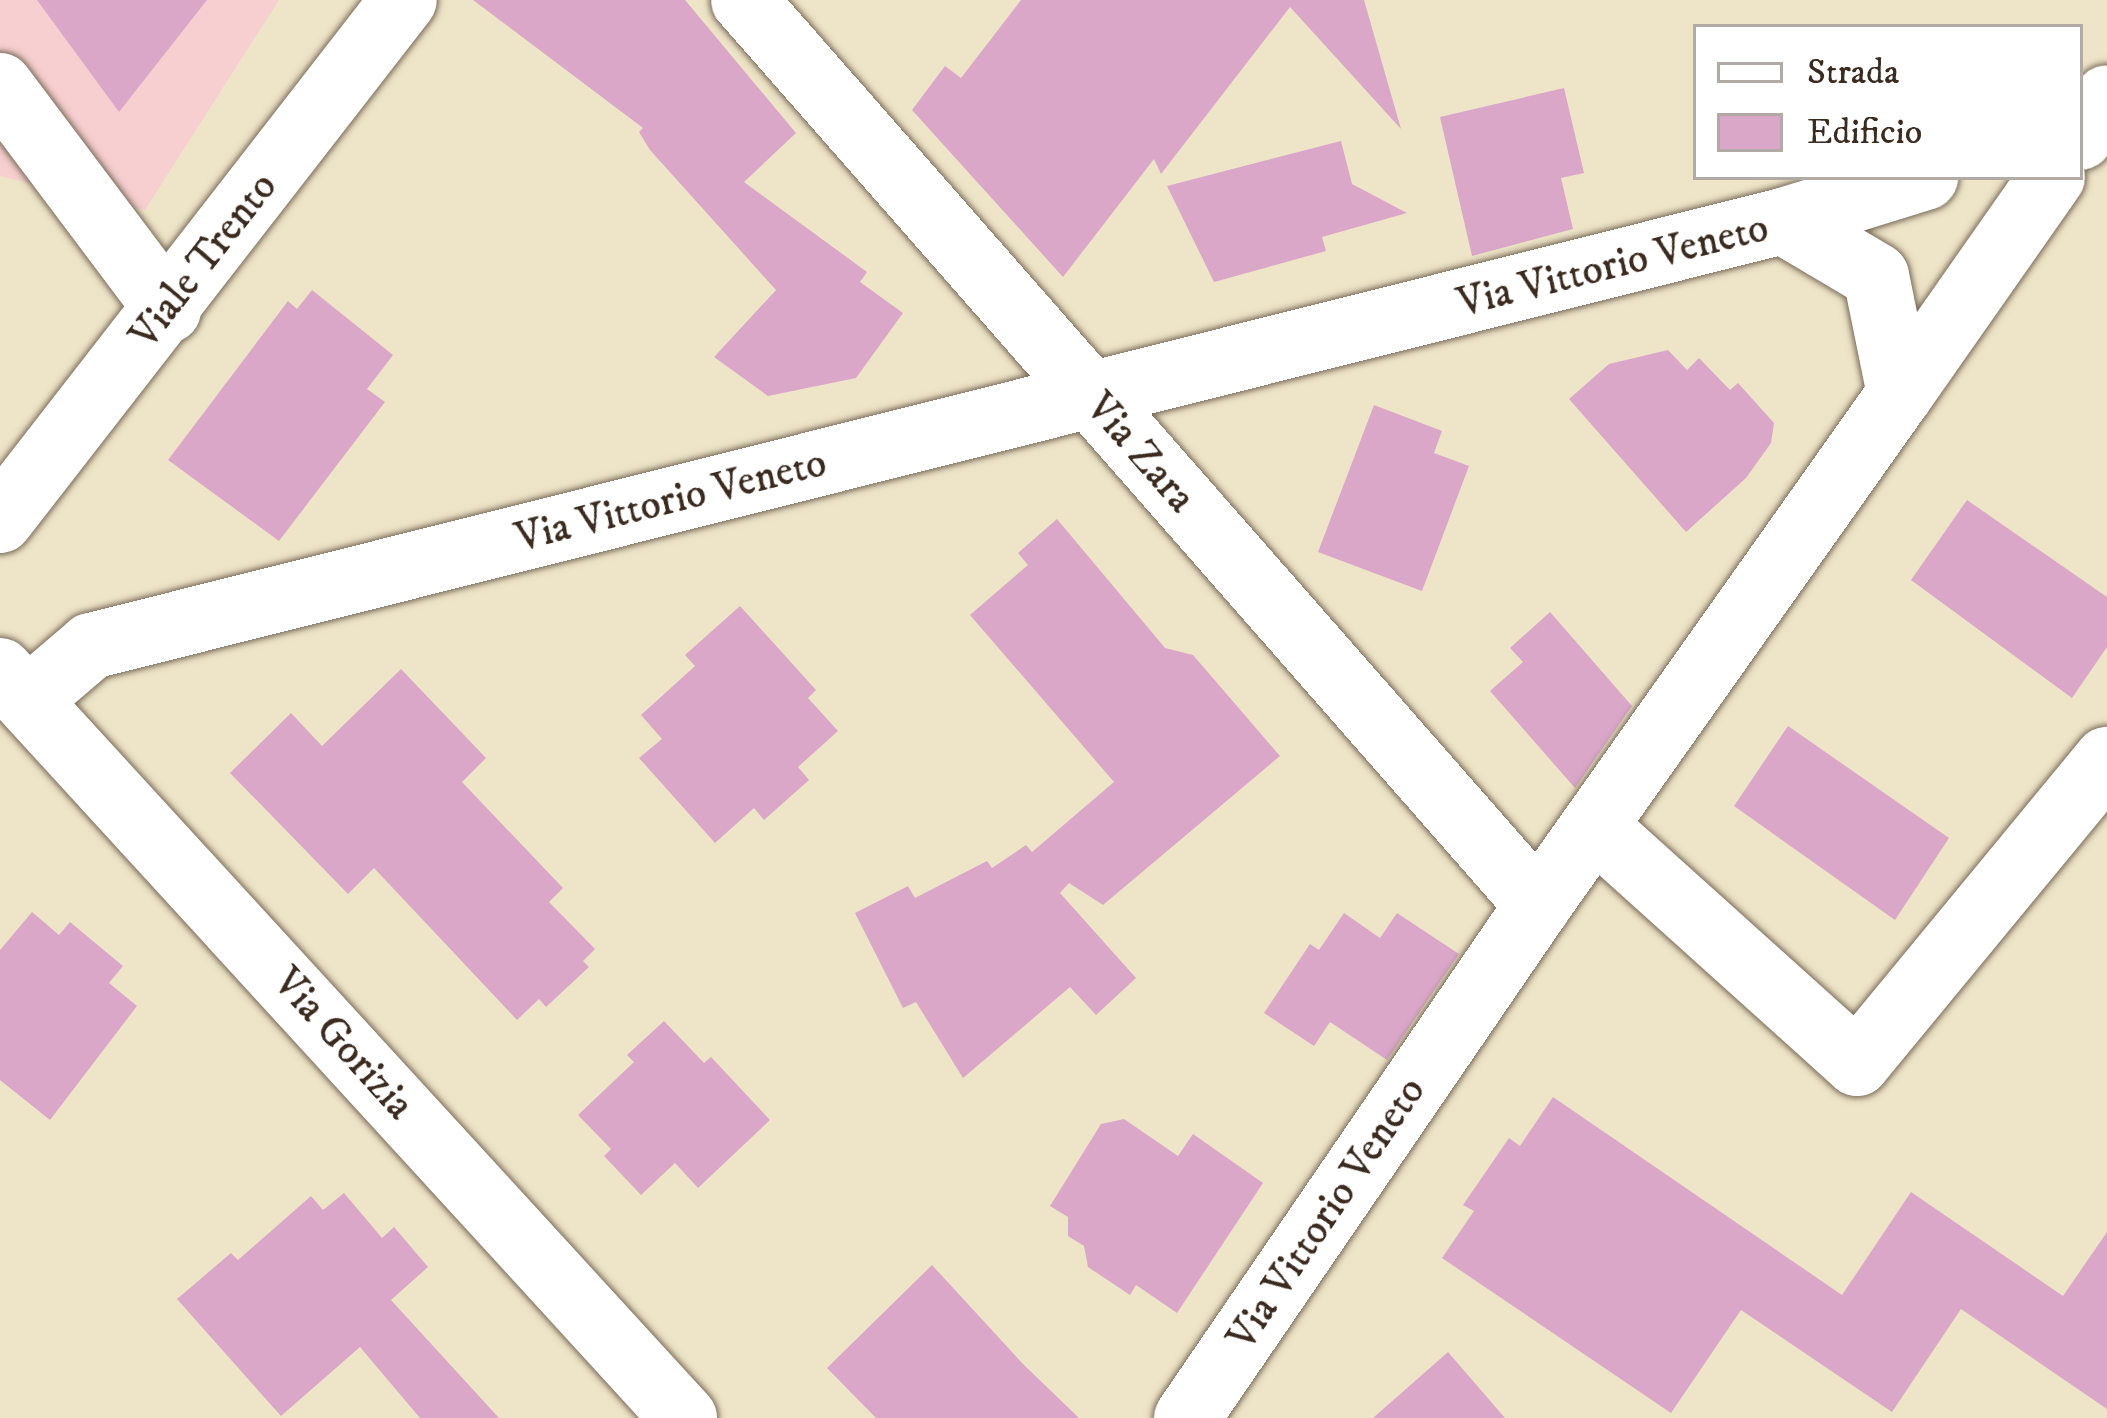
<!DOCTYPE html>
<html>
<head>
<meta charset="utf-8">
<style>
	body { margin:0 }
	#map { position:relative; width:2107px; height:1418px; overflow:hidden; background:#eee5c8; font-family:"IM FELL DW Pica",serif }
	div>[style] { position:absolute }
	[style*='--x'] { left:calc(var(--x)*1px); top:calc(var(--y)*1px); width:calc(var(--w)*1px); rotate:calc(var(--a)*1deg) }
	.built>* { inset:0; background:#f7cfd0 }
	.building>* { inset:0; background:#daa7c9 }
	.roads { filter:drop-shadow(0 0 3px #7a6b5a) drop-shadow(0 0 3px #7a6b5a) }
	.street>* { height:66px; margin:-33px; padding:0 33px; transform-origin:33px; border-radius:33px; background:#fff }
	span { translate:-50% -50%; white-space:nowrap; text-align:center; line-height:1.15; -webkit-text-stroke:10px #fff; paint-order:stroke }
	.street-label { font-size:42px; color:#3b2a1e }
	.legend { position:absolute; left:1693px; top:24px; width:390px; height:156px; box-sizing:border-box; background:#fff; border:3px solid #b1aaa5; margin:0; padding:15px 21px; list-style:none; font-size:36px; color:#3b2a1e }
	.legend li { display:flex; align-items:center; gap:24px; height:60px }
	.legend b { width:60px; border:3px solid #b1aaa5 }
</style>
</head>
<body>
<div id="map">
	<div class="built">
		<i style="clip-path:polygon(0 0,279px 0,145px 210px,0 176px)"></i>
	</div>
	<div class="building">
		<i style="clip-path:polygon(37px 0,207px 0,119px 112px)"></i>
		<i style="clip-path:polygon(473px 0,685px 0,796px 133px,744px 182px,867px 272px,860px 282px,903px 313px,856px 378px,768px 396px,714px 357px,776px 290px,650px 150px,639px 132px,643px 128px)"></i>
		<i style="clip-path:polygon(1021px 0,1364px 0,1401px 129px,1290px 7px,1161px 174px,1154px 159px,1063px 277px,912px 110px,945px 66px,961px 78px)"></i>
		<i style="clip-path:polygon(1564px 88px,1584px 173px,1561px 178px,1573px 229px,1472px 256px,1440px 117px)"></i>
		<i style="clip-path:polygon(1341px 141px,1352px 184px,1407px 213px,1322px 237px,1326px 251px,1214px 282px,1167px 186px)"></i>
		<i style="clip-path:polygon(312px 290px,393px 355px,367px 389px,385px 402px,279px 541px,168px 460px,288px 301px,297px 309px)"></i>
		<i style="clip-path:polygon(1668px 350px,1687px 370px,1699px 358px,1730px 390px,1738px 383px,1774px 423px,1771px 443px,1746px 478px,1686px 532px,1569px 399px,1609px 364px)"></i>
		<i style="clip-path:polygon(1374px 405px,1442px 431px,1434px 453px,1469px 466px,1422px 591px,1318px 552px)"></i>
		<i style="clip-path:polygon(1967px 500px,2107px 597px,2107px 647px,2072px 698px,1911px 580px)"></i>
		<i style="clip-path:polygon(1057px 519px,1165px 648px,1193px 655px,1280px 756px,1103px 905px,1069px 883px,1060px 893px,1136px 978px,1096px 1015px,1070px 987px,963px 1078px,916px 1002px,903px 1008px,855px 913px,908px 886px,915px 898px,987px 861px,992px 868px,1026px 845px,1032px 852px,1114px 782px,970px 615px,1028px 565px,1018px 553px)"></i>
		<i style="clip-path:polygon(740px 606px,816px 690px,808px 698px,838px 731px,798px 767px,809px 780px,764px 820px,754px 808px,715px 843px,639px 758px,662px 739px,641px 715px,695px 666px,685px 655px)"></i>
		<i style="clip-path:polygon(1550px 612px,1632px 706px,1575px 788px,1490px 691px,1523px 662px,1510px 648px)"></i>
		<i style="clip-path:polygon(401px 669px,486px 758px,462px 782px,563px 888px,549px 902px,595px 949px,583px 961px,589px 967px,546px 1007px,539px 999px,517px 1020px,374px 868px,348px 894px,230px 773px,291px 713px,322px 746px)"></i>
		<i style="clip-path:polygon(1788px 726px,1949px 838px,1895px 920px,1734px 806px)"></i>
		<i style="clip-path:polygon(32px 912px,59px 935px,70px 922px,123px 966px,109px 983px,137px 1006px,50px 1120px,0 1080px,0 950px)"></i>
		<i style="clip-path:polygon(1344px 913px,1380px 938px,1397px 913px,1459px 954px,1387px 1060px,1330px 1022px,1314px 1046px,1264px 1013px,1310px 944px,1319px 950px)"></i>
		<i style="clip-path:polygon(664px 1021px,704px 1063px,711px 1057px,770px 1120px,698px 1188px,675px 1163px,641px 1195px,604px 1156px,611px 1149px,578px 1115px,634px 1062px,627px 1055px)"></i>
		<i style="clip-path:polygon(1553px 1097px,1842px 1295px,1911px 1192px,2063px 1296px,2107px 1232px,2107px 1409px,1961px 1309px,1892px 1412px,1741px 1310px,1671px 1413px,1442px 1258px,1474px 1211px,1463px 1205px,1509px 1138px,1520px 1146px)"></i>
		<i style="clip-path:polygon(1124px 1119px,1178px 1156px,1193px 1134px,1263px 1183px,1177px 1313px,1136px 1285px,1130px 1295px,1088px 1267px,1084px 1246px,1068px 1236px,1068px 1217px,1050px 1206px,1101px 1124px)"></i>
		<i style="clip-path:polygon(344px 1193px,382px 1238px,394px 1227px,428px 1267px,391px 1300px,499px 1418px,420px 1418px,360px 1347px,281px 1416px,177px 1299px,231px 1253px,238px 1260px,311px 1196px,323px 1210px)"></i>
		<i style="clip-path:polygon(932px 1265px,1023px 1364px,1079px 1418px,876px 1418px,827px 1368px)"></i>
		<i style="clip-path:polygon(1448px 1352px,1505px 1418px,1373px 1418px)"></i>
	</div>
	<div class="roads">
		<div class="street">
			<i style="--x:744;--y:0;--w:1204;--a:48.74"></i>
			<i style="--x:0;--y:86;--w:280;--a:53.1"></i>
			<i style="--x:2080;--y:137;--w:47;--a:-55.3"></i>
			<i style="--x:1900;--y:394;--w:265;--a:-55"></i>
			<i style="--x:0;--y:520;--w:658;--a:-52.16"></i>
			<i style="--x:0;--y:671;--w:1013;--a:47.52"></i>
			<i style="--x:29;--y:699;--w:82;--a:-40.5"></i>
			<i style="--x:91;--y:646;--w:1745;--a:-14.1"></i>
			<i style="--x:1783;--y:221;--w:149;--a:-17.2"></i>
			<i style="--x:1594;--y:826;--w:354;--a:42"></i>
			<i style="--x:1857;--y:1063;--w:393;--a:-50.5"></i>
			<i style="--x:1187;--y:1418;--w:622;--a:-55.62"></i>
			<i style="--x:1538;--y:905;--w:626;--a:-54.69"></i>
			<i style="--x:1900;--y:394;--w:120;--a:-101.5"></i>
			<i style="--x:1876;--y:276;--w:108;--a:-149.4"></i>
		</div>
	</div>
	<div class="street-label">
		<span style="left:204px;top:261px;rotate:-52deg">Viale Trento</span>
		<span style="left:1613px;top:266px;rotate:-14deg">Via Vittorio Veneto</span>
		<span style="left:1140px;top:453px;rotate:49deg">Via Zara</span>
		<span style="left:671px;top:501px;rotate:-14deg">Via Vittorio Veneto</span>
		<span style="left:343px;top:1044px;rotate:48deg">Via Gorizia</span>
		<span style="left:1327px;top:1214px;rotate:-56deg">Via Vittorio Veneto</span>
	</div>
	<ul class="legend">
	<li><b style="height:15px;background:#fff"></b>Strada</li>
	<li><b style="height:33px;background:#daa7c9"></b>Edificio</li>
	</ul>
</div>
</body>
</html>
